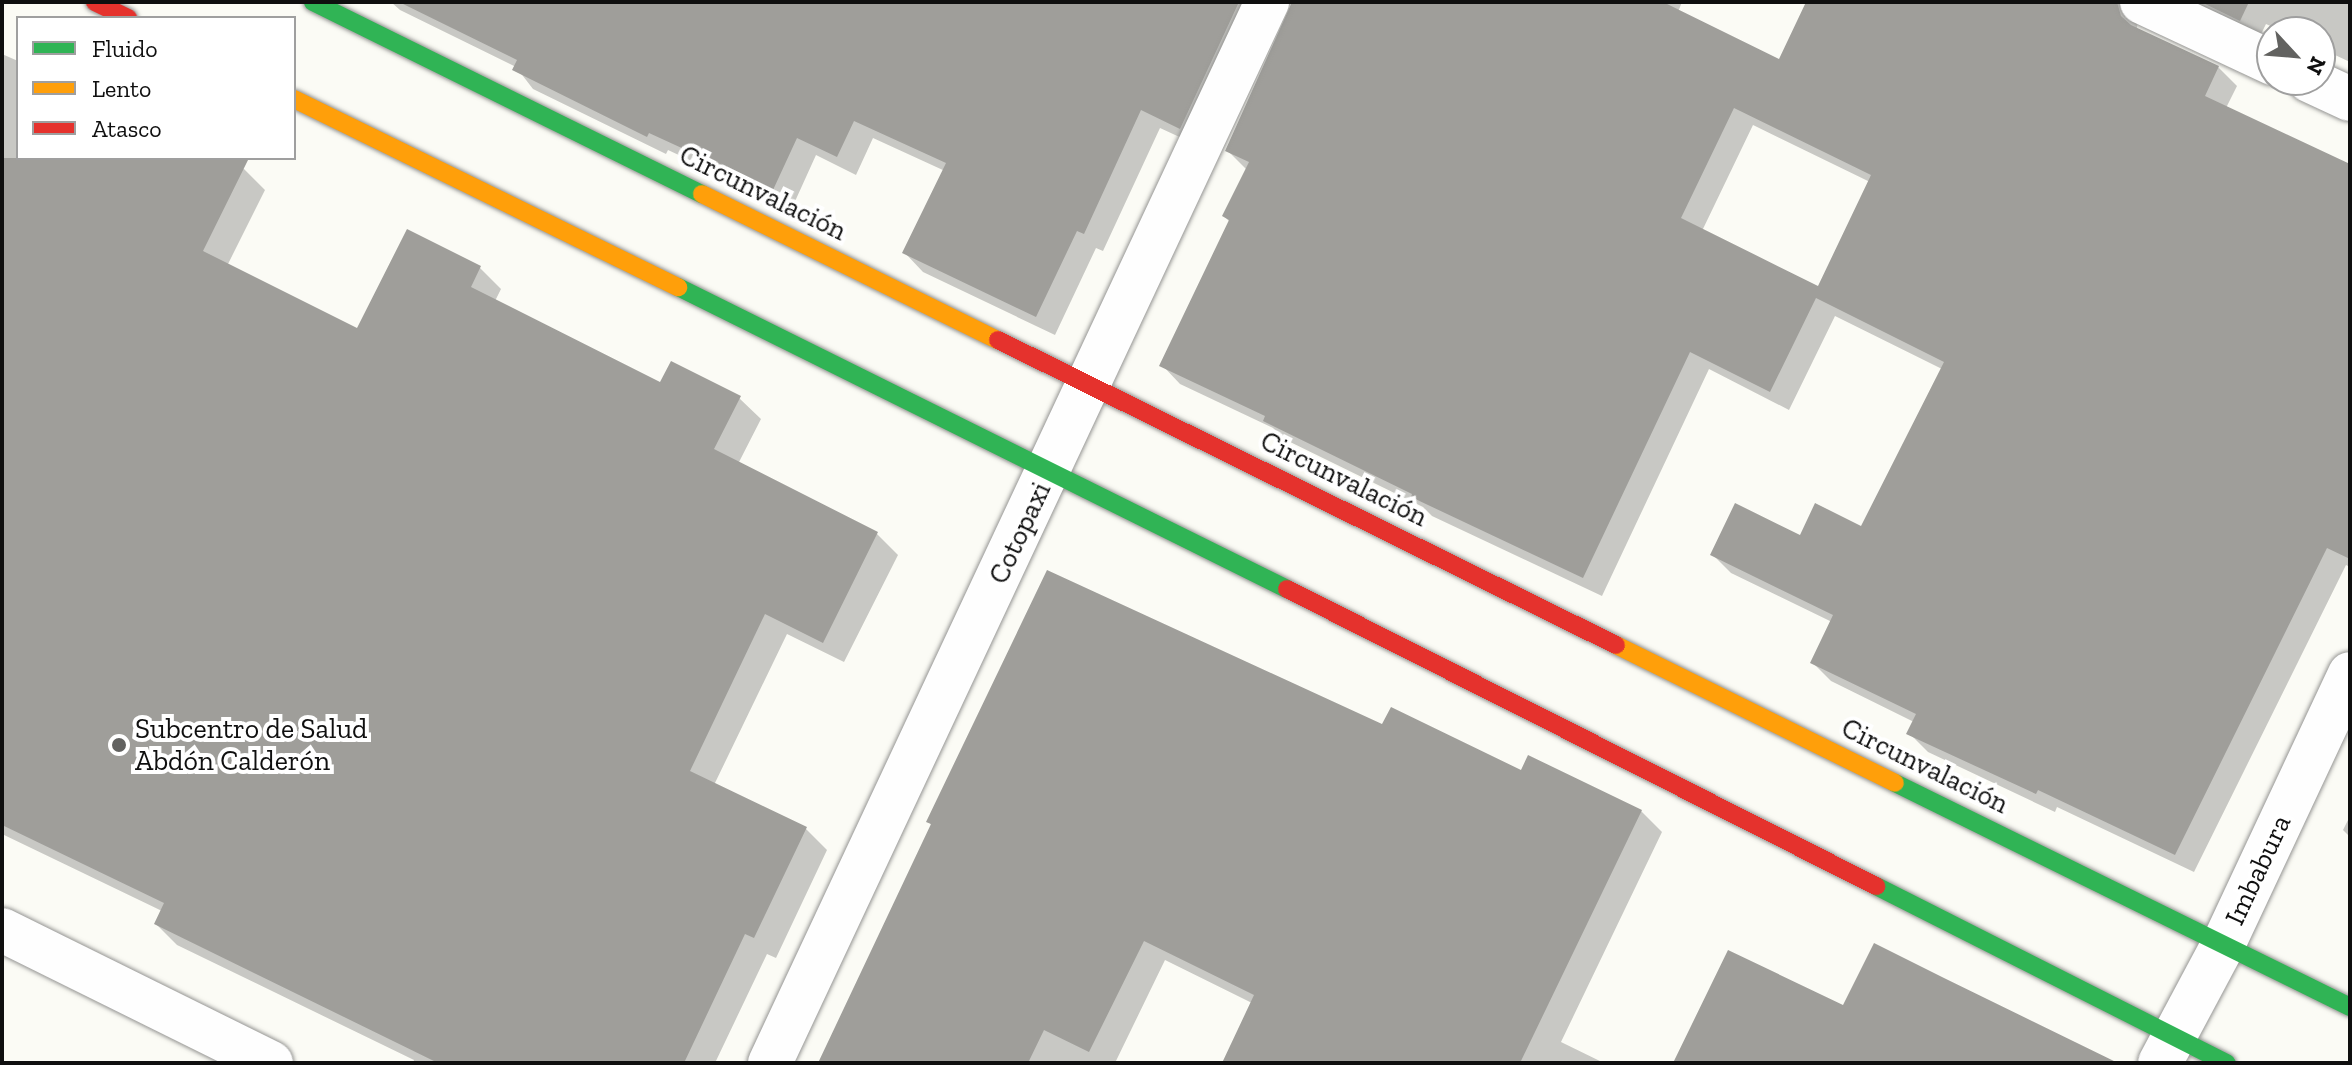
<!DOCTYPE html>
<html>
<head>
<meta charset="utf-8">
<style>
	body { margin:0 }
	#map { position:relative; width:2352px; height:1065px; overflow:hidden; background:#fbfbf5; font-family:"Zilla Slab",serif }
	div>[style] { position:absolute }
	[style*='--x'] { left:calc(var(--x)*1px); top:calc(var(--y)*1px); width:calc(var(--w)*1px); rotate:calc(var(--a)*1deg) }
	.shadow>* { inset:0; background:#0003 }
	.building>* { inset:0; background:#9f9e9a }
	.roads { filter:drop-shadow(0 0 2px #959593) drop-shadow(0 0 2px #959593) }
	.street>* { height:44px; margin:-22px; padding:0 22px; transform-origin:22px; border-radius:22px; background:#fefefe }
	.fast>* { height:18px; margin:-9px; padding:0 9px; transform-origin:9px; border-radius:9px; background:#30b455 }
	.slow>* { height:18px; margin:-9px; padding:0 9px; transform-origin:9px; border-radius:9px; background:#ff9f0a }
	.jam>* { height:18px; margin:-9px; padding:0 9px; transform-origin:9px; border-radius:9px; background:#e5322d }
	.dots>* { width:22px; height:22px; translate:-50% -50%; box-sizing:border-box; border:4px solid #fff; border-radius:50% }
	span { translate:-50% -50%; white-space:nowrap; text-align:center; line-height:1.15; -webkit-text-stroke:8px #fff; paint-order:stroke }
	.street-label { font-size:28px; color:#0f0f0f }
	.poi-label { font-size:28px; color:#0f0f0f }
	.left { translate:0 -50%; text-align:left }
	.frame { position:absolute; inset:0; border:4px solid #0f0f0f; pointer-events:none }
	.legend { position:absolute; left:16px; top:16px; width:280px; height:144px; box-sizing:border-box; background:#fff; border:2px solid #9f9f9f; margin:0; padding:10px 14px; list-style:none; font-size:24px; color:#0f0f0f }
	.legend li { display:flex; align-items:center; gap:16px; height:40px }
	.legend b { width:40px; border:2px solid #9f9f9f }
	.north { position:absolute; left:2256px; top:16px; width:80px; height:80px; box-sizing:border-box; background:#fff; border:2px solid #9f9f9f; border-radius:50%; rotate:116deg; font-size:22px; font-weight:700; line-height:32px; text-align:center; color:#0f0f0f }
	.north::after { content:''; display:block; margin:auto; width:28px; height:36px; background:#626260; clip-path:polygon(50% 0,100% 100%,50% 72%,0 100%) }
</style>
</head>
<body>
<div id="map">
	<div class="shadow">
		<i style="clip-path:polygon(391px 2px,1269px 2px,1199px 146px,1160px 128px,1103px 251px,1096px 248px,1055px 335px,923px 272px,905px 253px,945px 171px,873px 138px,856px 175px,816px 155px,792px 208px,668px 150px,666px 154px,533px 89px,516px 67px,400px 10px)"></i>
		<i style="clip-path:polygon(evenodd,1293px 2px,1682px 2px,1678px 12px,1780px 61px,1809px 2px,2145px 2px,2138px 10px,2137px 29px,2218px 67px,2237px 86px,2226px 108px,2350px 166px,2350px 567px,2346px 565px,2194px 872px,2057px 807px,2055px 812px,1928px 752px,1909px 733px,1914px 722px,1831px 681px,1813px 663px,1832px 622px,1731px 573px,1712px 554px,1861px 529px,1942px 369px,1835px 316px,1789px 410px,1709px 369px,1602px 596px,1432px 516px,1423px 507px,1284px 439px,1273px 428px,1180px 384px,1162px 365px,1230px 222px,1224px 216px,1247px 170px,1227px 150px,1293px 2px,1753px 125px,1870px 182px,1819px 289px,1702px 231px,1753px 125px)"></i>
		<i style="clip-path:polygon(2183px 2px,2350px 2px,2350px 62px,2320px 48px,2320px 32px,2284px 32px,2266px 24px,2259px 38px)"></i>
		<i style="clip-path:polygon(2px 54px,18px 61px,18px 158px,221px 158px,244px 169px,265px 190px,227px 266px,358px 331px,408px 231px,480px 268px,501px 289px,495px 301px,661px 385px,739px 398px,761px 419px,738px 464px,877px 534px,898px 555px,844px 662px,787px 634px,714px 785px,806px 829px,827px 850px,776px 958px,767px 954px,715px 1063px,413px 1063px,414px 1060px,177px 945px,156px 924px,162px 911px,2px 834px)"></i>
		<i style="clip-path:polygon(1383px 727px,1641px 811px,1662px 832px,1561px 1042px,1604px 1063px,1224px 1063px,1252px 1003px,1165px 960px,1115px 1063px,820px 1063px,932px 826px,929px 822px)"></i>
		<i style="clip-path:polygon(2350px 816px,2350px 837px,2343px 830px)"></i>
	</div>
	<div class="building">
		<i style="clip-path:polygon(399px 2px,1239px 2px,1180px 129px,1141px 110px,1084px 234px,1077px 231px,1036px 317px,902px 253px,946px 163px,854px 121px,837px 157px,797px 138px,773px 190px,649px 133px,647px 137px,512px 70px,517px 60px)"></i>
		<i style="clip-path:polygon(evenodd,1292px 2px,1663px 2px,1779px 59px,1806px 2px,2117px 2px,2121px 16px,2131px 25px,2219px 66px,2205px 96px,2350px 164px,2350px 559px,2327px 548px,2175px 855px,2038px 790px,2036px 794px,1906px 734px,1916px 714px,1810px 663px,1833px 615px,1710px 555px,1735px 503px,1800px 535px,1815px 503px,1861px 526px,1944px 362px,1816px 298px,1770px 392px,1690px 352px,1583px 578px,1411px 497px,1412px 494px,1263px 421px,1265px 416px,1159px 366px,1229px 220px,1222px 216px,1249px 162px,1225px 151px,1292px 2px,1734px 108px,1871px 175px,1818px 286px,1681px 218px,1734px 108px)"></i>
		<i style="clip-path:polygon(2201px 2px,2249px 2px,2240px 21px)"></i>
		<i style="clip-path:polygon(2px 158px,249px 158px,203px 251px,357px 328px,407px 229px,481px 266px,471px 287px,660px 382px,671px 361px,741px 396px,714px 449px,878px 532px,823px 643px,765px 614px,690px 771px,807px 827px,754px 938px,745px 934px,684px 1063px,438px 1063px,154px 924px,164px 903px,2px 825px)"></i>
		<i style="clip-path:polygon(1047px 570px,1382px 724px,1391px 707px,1521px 770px,1528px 755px,1642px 810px,1520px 1063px,1222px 1063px,1254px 995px,1144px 941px,1089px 1052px,1044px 1030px,1028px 1063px,818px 1063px,931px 824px,926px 822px)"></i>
		<i style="clip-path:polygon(1874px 943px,1944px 978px,2118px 1063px,1673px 1063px,1728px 950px,1843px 1005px)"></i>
	</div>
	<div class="roads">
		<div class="street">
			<i style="--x:2142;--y:2;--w:144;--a:25.1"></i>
			<i style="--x:2309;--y:80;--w:45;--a:24.9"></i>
			<i style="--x:2;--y:930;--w:300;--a:26.3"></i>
			<i style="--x:770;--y:1063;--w:1172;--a:-64.9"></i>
			<i style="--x:2160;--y:1063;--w:134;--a:-61.9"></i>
			<i style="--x:2223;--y:945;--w:299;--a:-64.9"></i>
		</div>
		<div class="fast">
			<i style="--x:313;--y:2;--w:434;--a:26.3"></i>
			<i style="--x:678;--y:287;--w:680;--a:26.38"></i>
			<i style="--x:1895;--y:783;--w:507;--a:26.21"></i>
			<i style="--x:1876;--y:886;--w:393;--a:26.8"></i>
		</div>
		<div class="slow">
			<i style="--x:294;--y:99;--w:428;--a:26.1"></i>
			<i style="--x:702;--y:194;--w:330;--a:26.3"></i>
			<i style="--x:1616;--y:645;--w:311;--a:26.3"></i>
		</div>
		<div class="jam">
			<i style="--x:95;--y:2;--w:37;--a:26"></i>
			<i style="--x:998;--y:340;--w:689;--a:26.27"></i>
			<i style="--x:1287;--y:589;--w:660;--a:26.76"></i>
		</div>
	</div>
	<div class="dots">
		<i style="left:119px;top:745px;background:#626260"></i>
	</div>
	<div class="street-label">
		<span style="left:763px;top:193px;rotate:26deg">Circunvalación</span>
		<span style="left:1344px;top:479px;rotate:26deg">Circunvalación</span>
		<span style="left:1020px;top:533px;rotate:-65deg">Cotopaxi</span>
		<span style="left:1925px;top:766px;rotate:26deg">Circunvalación</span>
		<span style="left:2258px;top:870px;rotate:-65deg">Imbabura</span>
	</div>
	<div class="poi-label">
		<span class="left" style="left:135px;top:745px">Subcentro de Salud<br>Abdón Calderón</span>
	</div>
	<div class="frame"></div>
	<ul class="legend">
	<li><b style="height:10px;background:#30b455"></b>Fluido</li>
	<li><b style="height:10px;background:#ff9f0a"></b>Lento</li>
	<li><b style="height:10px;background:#e5322d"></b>Atasco</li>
	</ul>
	<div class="north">N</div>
</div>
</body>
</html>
